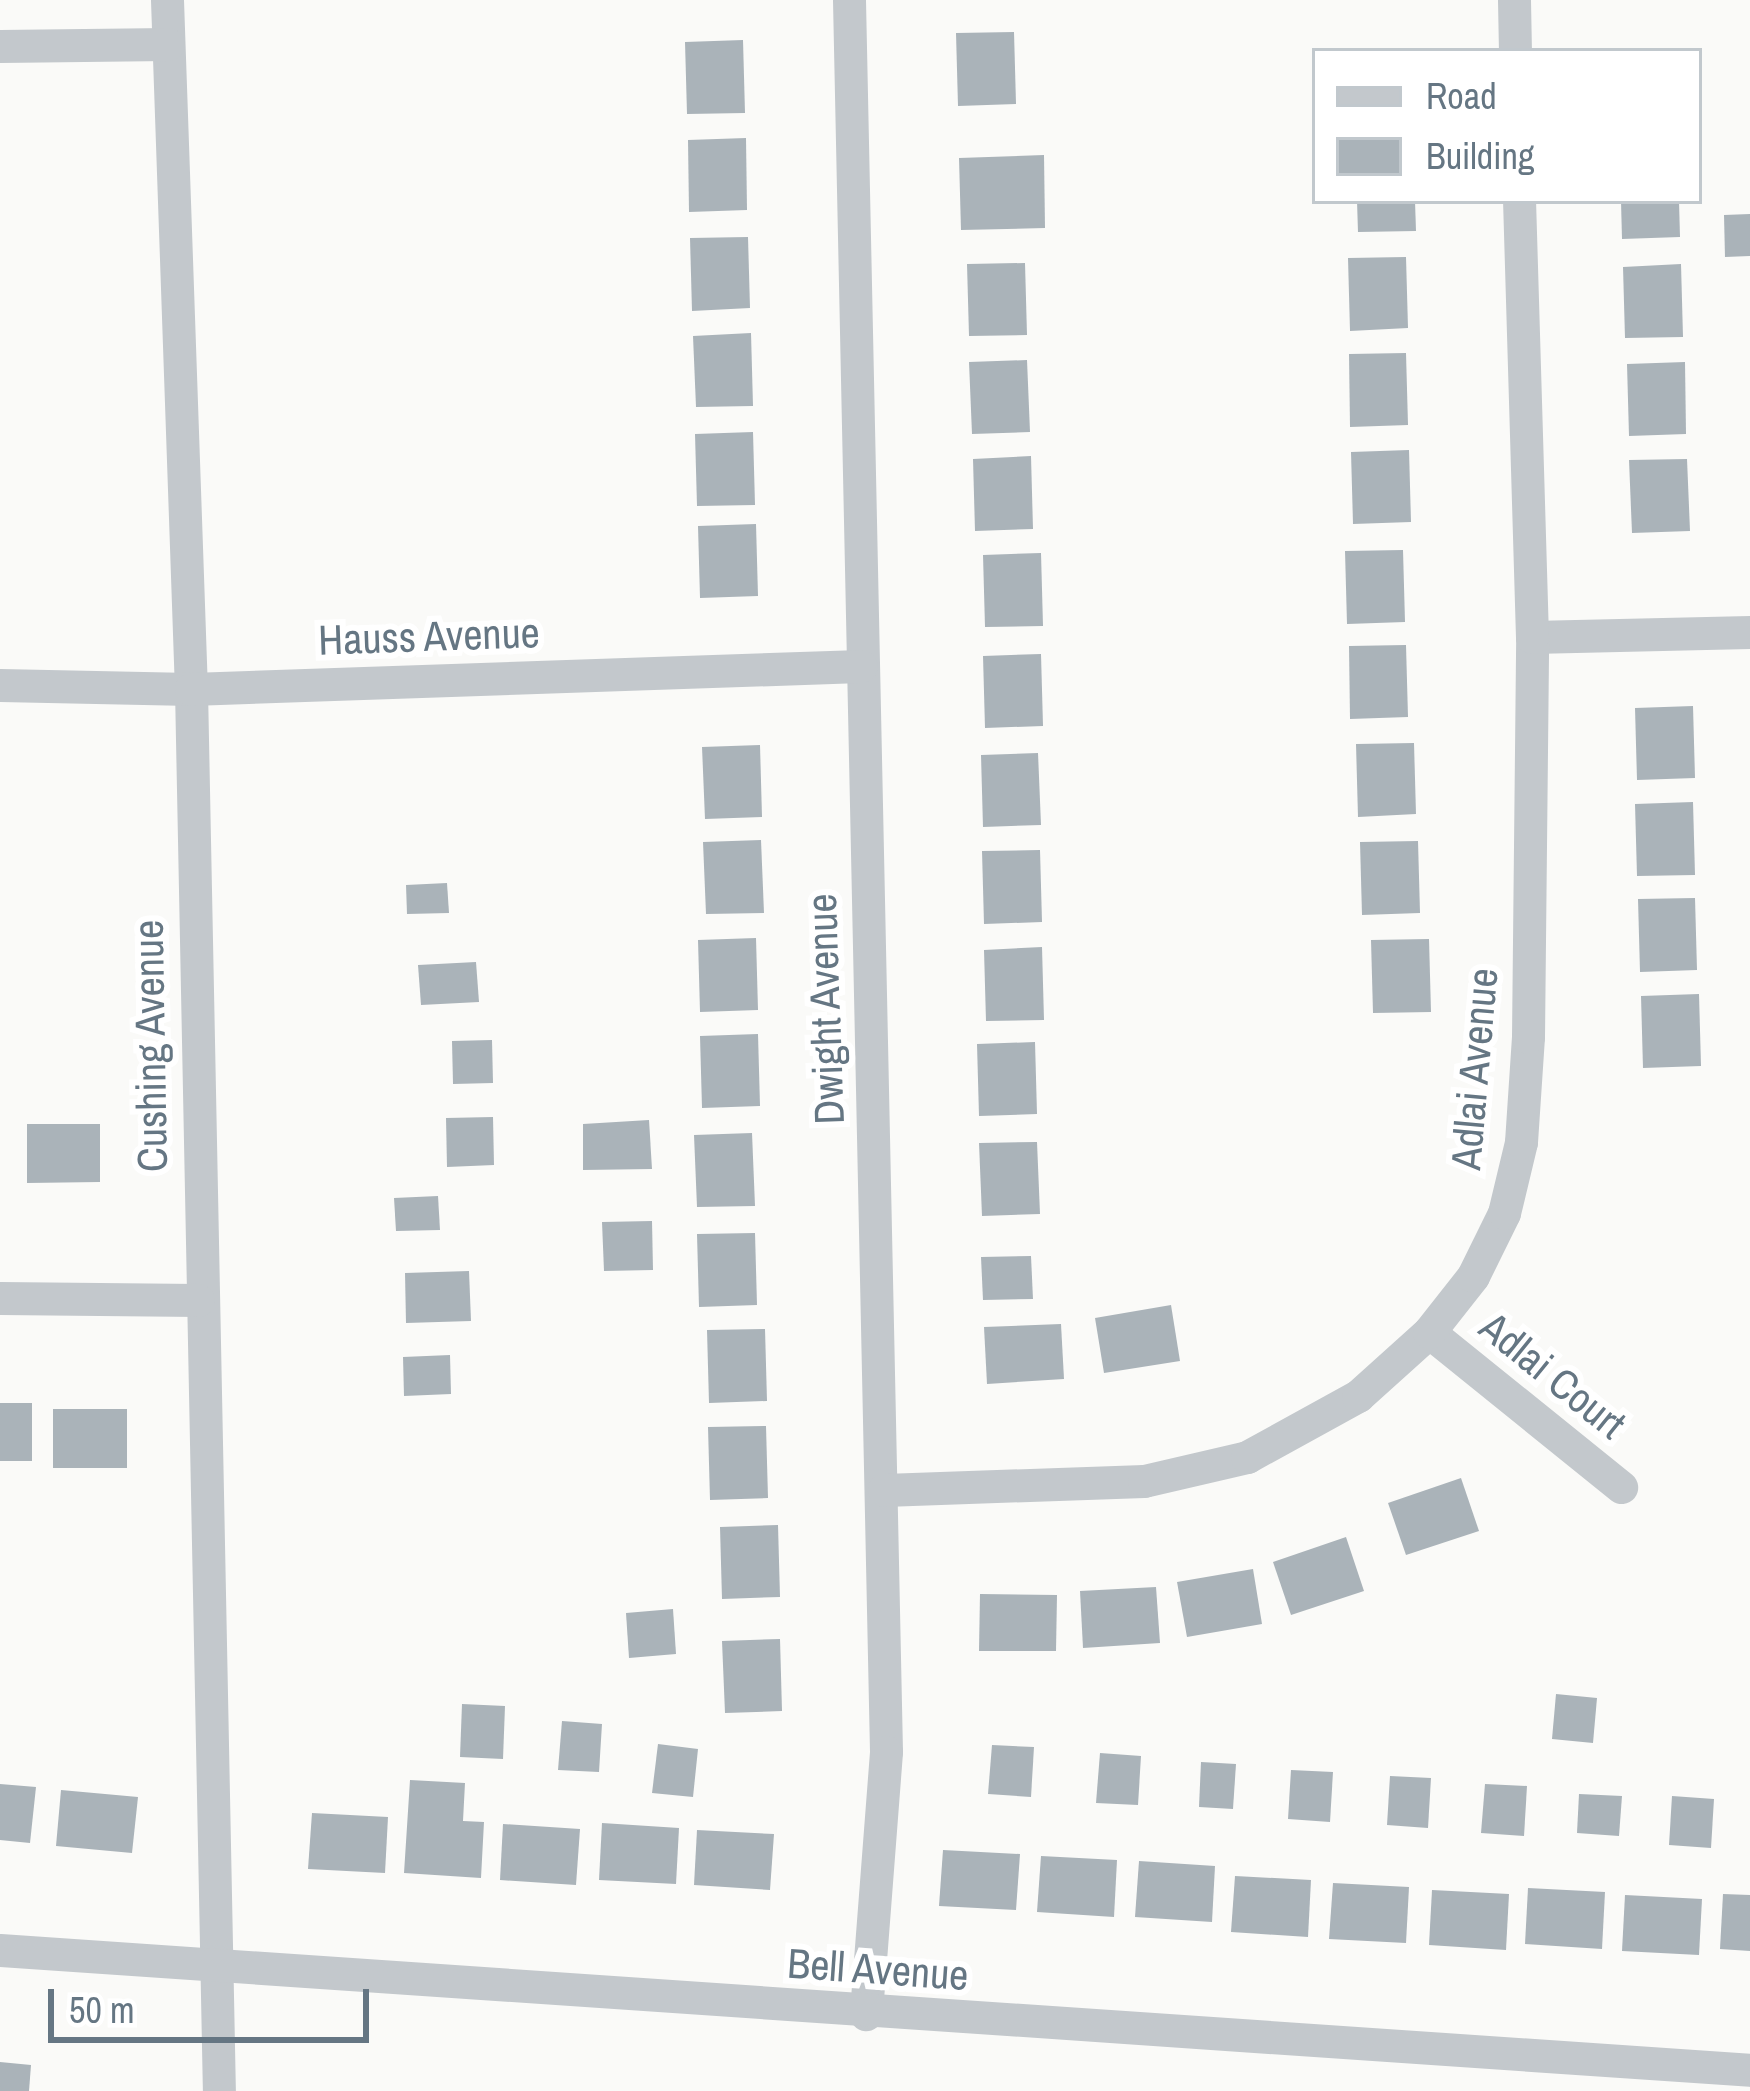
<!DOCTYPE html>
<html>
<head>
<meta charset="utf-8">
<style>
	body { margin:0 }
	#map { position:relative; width:1750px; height:2091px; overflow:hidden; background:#fafaf8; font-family:"Archivo Narrow",sans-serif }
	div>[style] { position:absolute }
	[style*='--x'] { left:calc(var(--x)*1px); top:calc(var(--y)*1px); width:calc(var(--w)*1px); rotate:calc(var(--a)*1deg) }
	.building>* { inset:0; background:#aab3b9 }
	.minor>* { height:33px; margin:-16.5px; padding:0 16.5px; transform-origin:16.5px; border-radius:16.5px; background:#c3c8cc }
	span { translate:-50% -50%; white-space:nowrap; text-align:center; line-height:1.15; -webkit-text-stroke:12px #fff; paint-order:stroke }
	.street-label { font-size:42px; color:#657683 }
	.legend { position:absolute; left:1312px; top:48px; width:390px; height:156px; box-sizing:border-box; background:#fff; border:3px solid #c1c8cd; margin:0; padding:15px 21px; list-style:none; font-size:36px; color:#657683 }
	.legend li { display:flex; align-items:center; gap:24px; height:60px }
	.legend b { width:60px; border:3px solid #c1c8cd }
	.scale { position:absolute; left:48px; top:1989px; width:321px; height:54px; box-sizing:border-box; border:6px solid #657683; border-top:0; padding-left:15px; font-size:36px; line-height:42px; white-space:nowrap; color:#657683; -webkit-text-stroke:9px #fff; paint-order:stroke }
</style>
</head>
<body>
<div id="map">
	<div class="building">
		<i style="clip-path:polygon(1014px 32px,1016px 104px,958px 106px,956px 33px)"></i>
		<i style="clip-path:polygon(743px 40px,745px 113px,687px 114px,685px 42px)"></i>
		<i style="clip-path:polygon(746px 138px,747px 210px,689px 212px,688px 140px)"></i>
		<i style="clip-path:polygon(1044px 155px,1045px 228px,961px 230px,959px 158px)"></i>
		<i style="clip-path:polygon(1357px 201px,1415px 201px,1416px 231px,1358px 232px)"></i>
		<i style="clip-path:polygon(1621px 201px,1679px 201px,1680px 237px,1622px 239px)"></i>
		<i style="clip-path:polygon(1750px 214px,1750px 256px,1725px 257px,1724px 215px)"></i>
		<i style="clip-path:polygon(748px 237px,750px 308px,692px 311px,690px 238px)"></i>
		<i style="clip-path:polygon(1406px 257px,1408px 328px,1350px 331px,1348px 258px)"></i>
		<i style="clip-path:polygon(1025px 263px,1027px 335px,969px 336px,967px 264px)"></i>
		<i style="clip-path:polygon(1681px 264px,1683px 337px,1625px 338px,1623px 267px)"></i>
		<i style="clip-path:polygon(751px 333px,753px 406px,696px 407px,693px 336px)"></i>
		<i style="clip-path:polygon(1406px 353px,1408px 425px,1350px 427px,1349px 354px)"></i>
		<i style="clip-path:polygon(1027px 360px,1030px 432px,972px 434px,969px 362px)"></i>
		<i style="clip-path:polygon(1685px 362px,1686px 434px,1629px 436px,1627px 364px)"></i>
		<i style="clip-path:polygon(753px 432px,755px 505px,697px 506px,695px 434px)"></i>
		<i style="clip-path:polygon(1409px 450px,1411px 522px,1353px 524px,1351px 452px)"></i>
		<i style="clip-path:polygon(1031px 456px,1033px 529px,975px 531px,973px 459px)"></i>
		<i style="clip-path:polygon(1687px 459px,1690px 531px,1632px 533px,1629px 460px)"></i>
		<i style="clip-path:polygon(756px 524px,758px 596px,700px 598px,698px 526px)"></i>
		<i style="clip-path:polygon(1403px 550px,1405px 622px,1347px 624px,1345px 551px)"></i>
		<i style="clip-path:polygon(1041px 553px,1043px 626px,985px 627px,983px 555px)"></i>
		<i style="clip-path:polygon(1406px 645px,1408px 717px,1350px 719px,1349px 646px)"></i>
		<i style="clip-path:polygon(1041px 654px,1043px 726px,985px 728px,983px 656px)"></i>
		<i style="clip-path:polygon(1693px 706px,1695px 778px,1637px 780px,1635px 708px)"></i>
		<i style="clip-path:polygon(1414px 743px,1416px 814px,1358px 817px,1356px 744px)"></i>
		<i style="clip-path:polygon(760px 745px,762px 817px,705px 819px,702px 747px)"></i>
		<i style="clip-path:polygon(1038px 753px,1041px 825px,983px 827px,981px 755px)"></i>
		<i style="clip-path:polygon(1693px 802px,1695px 875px,1637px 876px,1635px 804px)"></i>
		<i style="clip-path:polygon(761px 840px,764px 913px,706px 914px,703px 842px)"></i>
		<i style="clip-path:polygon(1418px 841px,1420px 913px,1362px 915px,1360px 842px)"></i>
		<i style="clip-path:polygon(1040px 850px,1042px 922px,984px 924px,982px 851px)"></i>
		<i style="clip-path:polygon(447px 883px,449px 913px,407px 914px,406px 885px)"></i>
		<i style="clip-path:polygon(1695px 898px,1697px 970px,1640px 972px,1638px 899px)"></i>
		<i style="clip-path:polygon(756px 938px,758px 1010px,700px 1012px,698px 940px)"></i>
		<i style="clip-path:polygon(1429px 939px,1431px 1012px,1373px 1013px,1371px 940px)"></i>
		<i style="clip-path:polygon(1042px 947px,1044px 1020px,986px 1021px,984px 950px)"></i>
		<i style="clip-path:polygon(476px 962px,479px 1002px,421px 1005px,418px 965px)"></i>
		<i style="clip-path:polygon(1699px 994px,1701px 1066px,1643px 1068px,1641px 996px)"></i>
		<i style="clip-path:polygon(758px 1034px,760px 1106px,702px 1108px,700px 1036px)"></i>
		<i style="clip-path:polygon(492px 1040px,493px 1083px,453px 1084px,452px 1041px)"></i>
		<i style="clip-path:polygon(1035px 1042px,1037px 1114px,979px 1116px,977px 1044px)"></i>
		<i style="clip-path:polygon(493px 1117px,494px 1165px,447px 1167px,446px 1118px)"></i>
		<i style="clip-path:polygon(649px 1120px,652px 1169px,583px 1170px,583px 1124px)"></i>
		<i style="clip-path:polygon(27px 1124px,100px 1124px,100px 1182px,27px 1183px)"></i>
		<i style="clip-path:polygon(752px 1133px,755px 1206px,697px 1207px,694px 1135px)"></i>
		<i style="clip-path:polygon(1037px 1142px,1040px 1214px,982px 1216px,979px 1143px)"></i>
		<i style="clip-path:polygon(438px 1196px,440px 1230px,396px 1231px,394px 1198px)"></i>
		<i style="clip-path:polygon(652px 1221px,653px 1270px,604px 1271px,602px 1222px)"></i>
		<i style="clip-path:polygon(755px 1233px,757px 1305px,699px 1307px,697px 1234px)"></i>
		<i style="clip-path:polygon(1031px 1256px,1033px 1299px,983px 1300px,981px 1257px)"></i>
		<i style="clip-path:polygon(469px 1271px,471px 1321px,406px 1323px,405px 1273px)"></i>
		<i style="clip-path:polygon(1171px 1305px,1180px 1361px,1104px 1373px,1095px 1318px)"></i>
		<i style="clip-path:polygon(1061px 1324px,1064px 1379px,987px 1384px,984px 1327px)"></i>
		<i style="clip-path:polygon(765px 1329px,767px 1401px,709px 1403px,707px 1330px)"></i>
		<i style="clip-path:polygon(450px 1355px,451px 1394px,404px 1396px,403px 1357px)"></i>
		<i style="clip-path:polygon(0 1403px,32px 1403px,32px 1461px,0 1461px)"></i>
		<i style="clip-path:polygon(53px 1409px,127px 1409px,127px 1468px,53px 1468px)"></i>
		<i style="clip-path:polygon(766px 1426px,768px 1498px,710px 1500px,708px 1427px)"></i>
		<i style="clip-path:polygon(1461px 1478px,1479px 1531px,1406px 1555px,1388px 1503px)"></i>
		<i style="clip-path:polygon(778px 1525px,780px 1597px,722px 1599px,720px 1527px)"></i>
		<i style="clip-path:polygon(1346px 1537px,1364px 1591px,1291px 1615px,1273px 1562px)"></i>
		<i style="clip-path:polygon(1253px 1569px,1262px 1624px,1187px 1637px,1177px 1582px)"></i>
		<i style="clip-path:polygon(1156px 1587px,1160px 1643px,1083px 1648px,1080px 1591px)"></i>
		<i style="clip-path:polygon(980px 1594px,1057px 1595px,1056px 1651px,979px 1651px)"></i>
		<i style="clip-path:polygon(673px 1609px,676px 1654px,629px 1658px,626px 1613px)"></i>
		<i style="clip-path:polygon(780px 1639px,782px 1711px,725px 1713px,722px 1641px)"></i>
		<i style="clip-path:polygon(1556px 1694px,1597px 1698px,1593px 1743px,1552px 1739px)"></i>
		<i style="clip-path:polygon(462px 1704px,505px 1706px,503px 1759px,460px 1757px)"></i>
		<i style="clip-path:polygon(562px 1721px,602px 1724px,599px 1772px,558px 1770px)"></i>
		<i style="clip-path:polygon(658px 1744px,698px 1749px,693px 1797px,652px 1793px)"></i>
		<i style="clip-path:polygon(992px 1745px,1034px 1747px,1031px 1797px,988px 1794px)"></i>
		<i style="clip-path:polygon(1100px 1753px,1141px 1756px,1138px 1805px,1096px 1803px)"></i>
		<i style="clip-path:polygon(1201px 1762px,1236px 1764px,1233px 1809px,1199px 1807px)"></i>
		<i style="clip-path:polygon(1291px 1770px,1333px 1772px,1330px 1822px,1288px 1819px)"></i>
		<i style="clip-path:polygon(1390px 1776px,1431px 1778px,1428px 1828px,1387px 1825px)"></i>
		<i style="clip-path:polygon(410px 1780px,465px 1783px,463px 1821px,484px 1822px,481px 1878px,404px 1873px)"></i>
		<i style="clip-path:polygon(0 1784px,36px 1787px,30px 1843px,0 1840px)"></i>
		<i style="clip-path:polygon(1485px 1784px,1527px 1786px,1524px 1836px,1481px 1833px)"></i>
		<i style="clip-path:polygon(61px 1790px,138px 1797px,132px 1853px,56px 1846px)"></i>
		<i style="clip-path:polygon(1579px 1794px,1622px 1796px,1619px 1836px,1577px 1833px)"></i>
		<i style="clip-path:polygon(1672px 1796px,1714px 1799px,1711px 1848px,1669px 1845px)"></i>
		<i style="clip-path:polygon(312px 1813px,388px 1817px,385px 1873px,308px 1869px)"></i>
		<i style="clip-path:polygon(602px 1823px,679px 1828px,676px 1884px,599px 1880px)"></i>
		<i style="clip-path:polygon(503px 1824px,580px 1829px,576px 1885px,500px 1880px)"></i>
		<i style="clip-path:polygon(697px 1830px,774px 1834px,770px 1890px,694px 1885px)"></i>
		<i style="clip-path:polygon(943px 1850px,1020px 1854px,1016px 1910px,939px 1906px)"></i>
		<i style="clip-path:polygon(1041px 1856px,1117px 1860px,1114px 1917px,1037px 1912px)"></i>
		<i style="clip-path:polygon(1139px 1861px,1215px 1866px,1212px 1922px,1135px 1917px)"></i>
		<i style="clip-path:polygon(1235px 1876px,1311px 1880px,1308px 1937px,1231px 1932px)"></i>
		<i style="clip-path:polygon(1333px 1883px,1409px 1887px,1406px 1943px,1329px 1939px)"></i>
		<i style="clip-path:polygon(1528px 1888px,1605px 1892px,1602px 1949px,1525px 1944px)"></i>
		<i style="clip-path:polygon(1432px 1890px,1509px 1894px,1506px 1950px,1429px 1945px)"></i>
		<i style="clip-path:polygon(1723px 1894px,1750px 1895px,1750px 1951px,1720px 1949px)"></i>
		<i style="clip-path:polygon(1625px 1895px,1702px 1899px,1699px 1955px,1622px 1951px)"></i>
		<i style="clip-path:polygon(0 2062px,31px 2065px,29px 2091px,0 2091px)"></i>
	</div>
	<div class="minor">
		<i style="--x:167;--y:0;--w:689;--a:88.01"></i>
		<i style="--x:191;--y:689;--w:1402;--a:88.86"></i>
		<i style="--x:849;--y:0;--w:1752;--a:88.79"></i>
		<i style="--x:886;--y:1752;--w:263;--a:94.4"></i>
		<i style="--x:1514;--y:0;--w:51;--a:88.9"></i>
		<i style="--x:0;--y:46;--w:168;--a:-0.7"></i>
		<i style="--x:1532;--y:637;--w:218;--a:-1.3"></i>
		<i style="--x:0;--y:685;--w:191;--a:1.2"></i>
		<i style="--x:191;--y:689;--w:670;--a:-1.97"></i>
		<i style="--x:0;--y:1298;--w:198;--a:0.6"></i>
		<i style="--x:1429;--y:1332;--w:247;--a:38.9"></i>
		<i style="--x:884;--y:1490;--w:260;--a:-2"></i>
		<i style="--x:1144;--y:1481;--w:106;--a:-13.1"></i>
		<i style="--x:1247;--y:1457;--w:127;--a:-28.8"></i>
		<i style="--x:1358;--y:1396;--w:96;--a:-42"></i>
		<i style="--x:1429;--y:1332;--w:71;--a:-51.8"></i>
		<i style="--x:1473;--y:1276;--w:70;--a:-63.8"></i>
		<i style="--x:1504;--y:1213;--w:73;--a:-76.5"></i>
		<i style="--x:1521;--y:1142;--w:105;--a:-86.2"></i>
		<i style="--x:1528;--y:1037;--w:400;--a:-89.4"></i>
		<i style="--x:1532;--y:637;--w:436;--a:-91.7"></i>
		<i style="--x:0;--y:1950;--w:1754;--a:3.92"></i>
	</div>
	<div class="street-label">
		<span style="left:429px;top:636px;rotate:-2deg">Hauss Avenue</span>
		<span style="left:825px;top:1009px;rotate:-92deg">Dwight Avenue</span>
		<span style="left:150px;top:1046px;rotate:-91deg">Cushing Avenue</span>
		<span style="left:1474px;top:1069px;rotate:-85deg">Adlai Avenue</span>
		<span style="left:1553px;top:1375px;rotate:39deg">Adlai Court</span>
		<span style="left:878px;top:1969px;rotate:4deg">Bell Avenue</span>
	</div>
	<ul class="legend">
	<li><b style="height:15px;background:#c3c8cc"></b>Road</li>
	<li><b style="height:33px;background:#aab3b9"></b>Building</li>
	</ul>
	<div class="scale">50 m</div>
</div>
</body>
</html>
